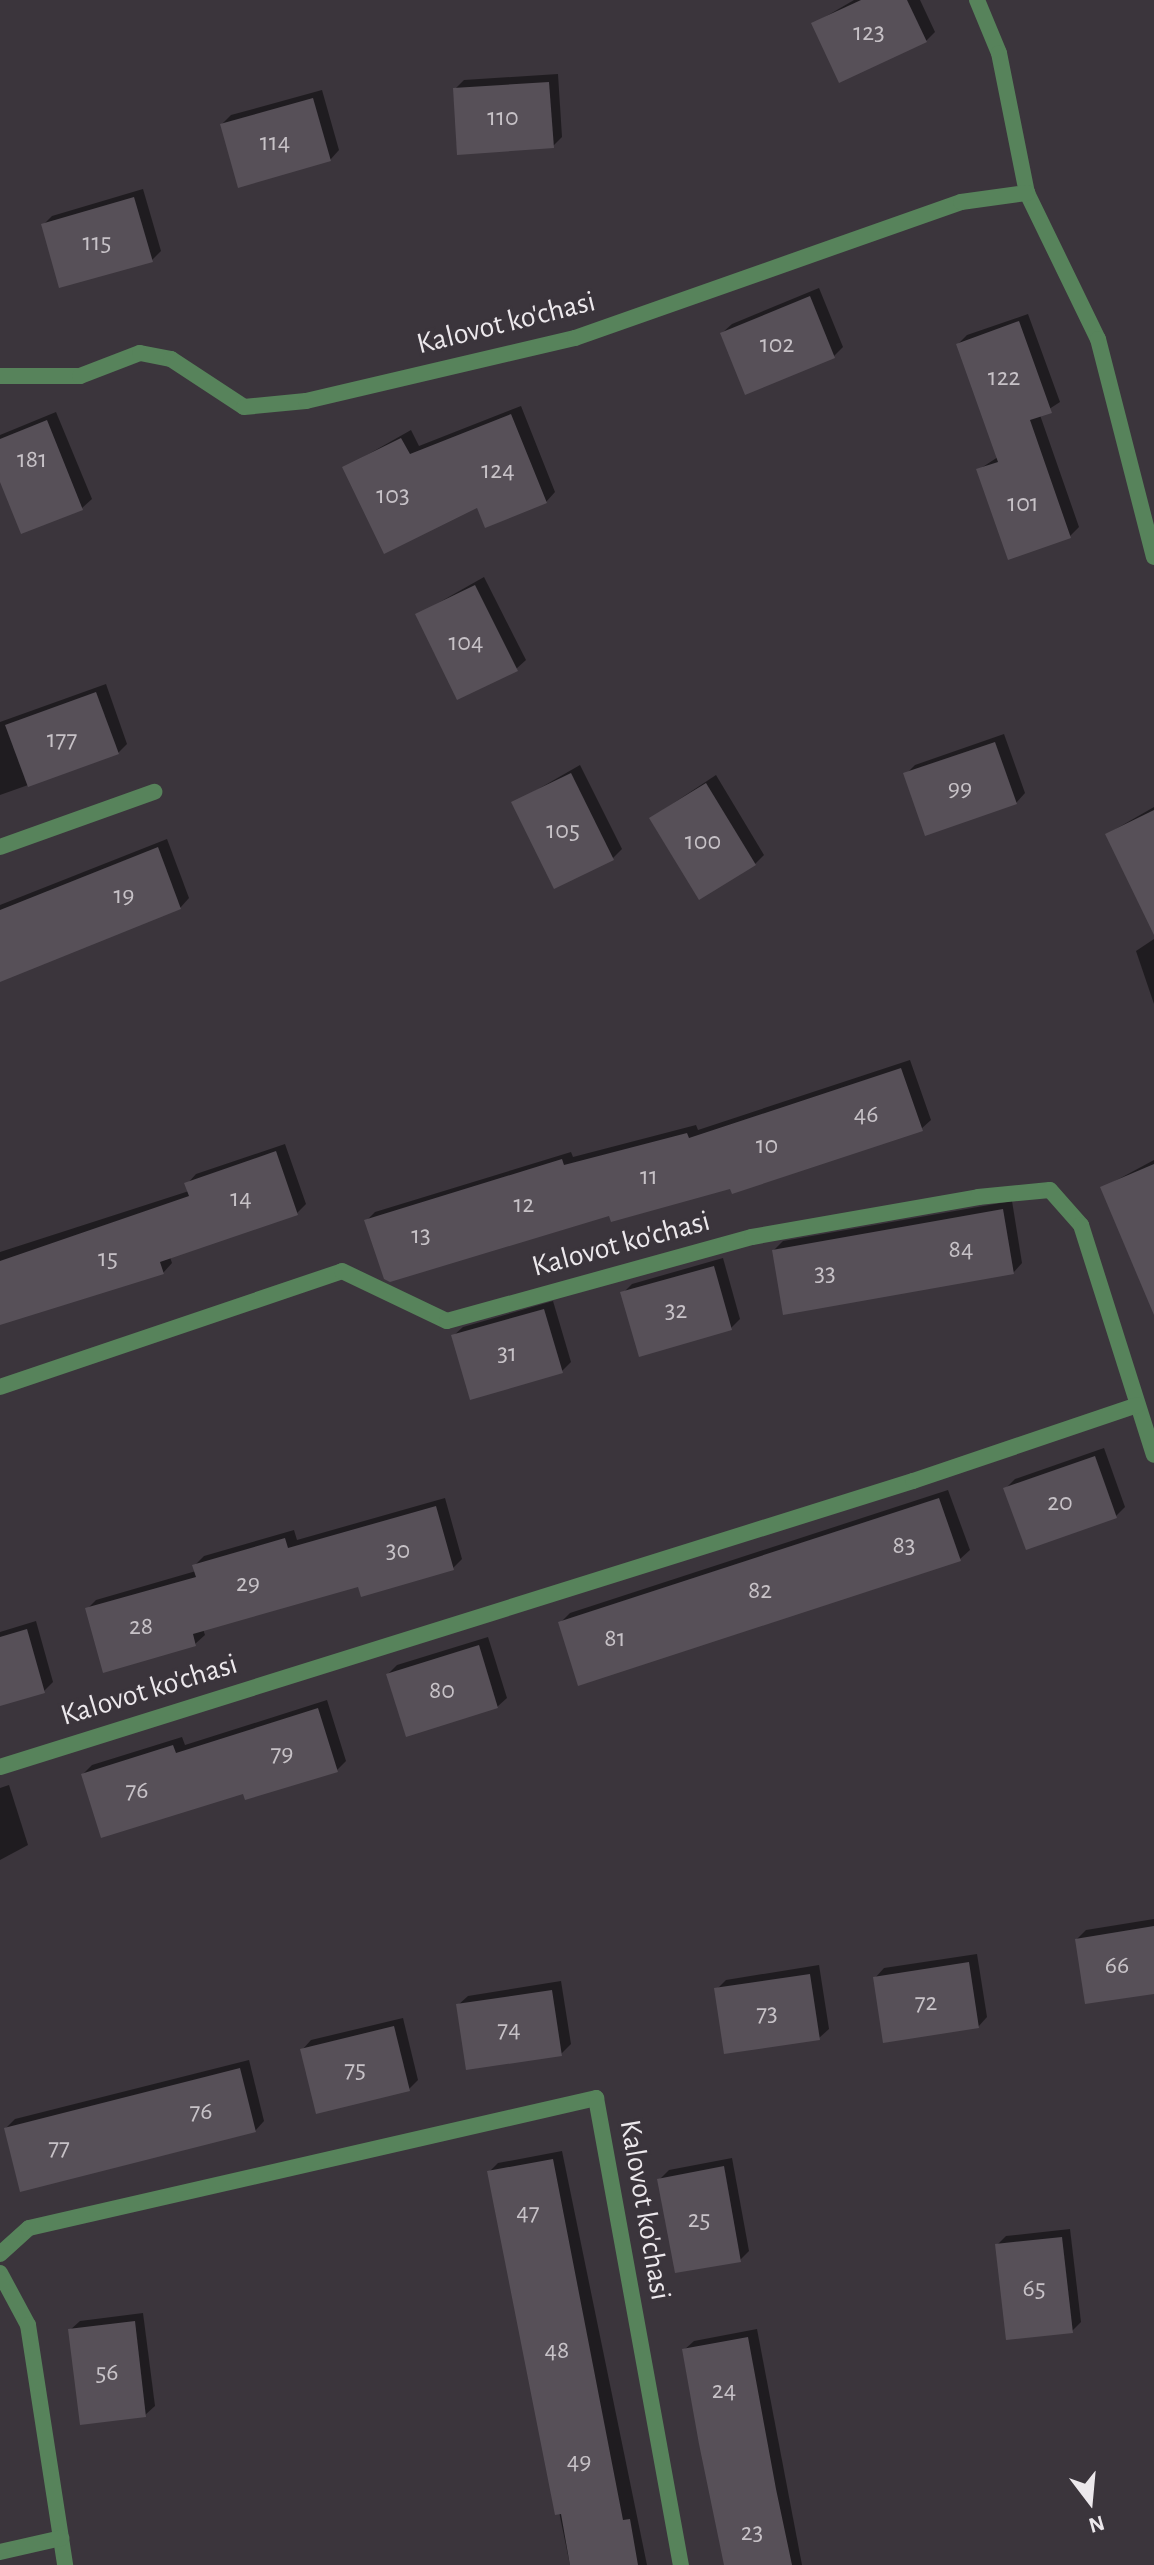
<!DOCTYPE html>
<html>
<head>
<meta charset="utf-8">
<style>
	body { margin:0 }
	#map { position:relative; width:1154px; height:2565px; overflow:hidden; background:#3b353c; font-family:"Alegreya Sans",sans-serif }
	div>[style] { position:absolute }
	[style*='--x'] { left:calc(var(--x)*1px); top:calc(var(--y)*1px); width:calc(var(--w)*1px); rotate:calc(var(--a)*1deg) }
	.shadow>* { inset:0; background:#0007 }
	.building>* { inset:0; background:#575058 }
	.minor>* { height:16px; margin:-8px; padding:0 8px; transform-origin:8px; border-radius:8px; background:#57835b }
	span { translate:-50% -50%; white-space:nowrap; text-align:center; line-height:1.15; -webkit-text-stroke:6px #3b353c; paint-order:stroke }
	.number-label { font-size:26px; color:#c7c2c7 }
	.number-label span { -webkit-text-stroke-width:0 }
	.street-label { font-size:30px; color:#ece8ec }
	.north { position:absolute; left:1050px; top:2461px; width:80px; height:80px; -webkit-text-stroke:6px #3b353c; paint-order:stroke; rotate:164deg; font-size:22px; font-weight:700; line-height:32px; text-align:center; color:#ece8ec }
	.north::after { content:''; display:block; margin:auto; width:28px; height:36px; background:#ece8ec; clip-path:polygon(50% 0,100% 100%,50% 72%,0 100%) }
</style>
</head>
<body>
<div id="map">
	<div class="shadow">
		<i style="clip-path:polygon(854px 0,920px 0,935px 32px,926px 41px,813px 24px)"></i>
		<i style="clip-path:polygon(558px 74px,562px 137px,553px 146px,455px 89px,464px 80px)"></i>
		<i style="clip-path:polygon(322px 90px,339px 150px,330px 160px,222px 124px,231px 115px)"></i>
		<i style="clip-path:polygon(143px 189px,161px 251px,152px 260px,43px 225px,52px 216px)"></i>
		<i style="clip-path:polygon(819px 288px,843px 347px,834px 356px,722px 333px,732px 324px)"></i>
		<i style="clip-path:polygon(1028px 314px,1060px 402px,1040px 415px,1079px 527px,1070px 536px,978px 470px,998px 457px,958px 344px,967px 335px)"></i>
		<i style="clip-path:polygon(521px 406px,555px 492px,546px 502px,478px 506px,344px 468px,411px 430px,419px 446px)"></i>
		<i style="clip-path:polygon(56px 412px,92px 499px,82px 508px,22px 532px,0 476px,0 435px)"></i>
		<i style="clip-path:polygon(484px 577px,526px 660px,516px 669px,417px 615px)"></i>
		<i style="clip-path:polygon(106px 684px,127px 744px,118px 753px,0 795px,0 722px)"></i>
		<i style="clip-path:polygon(1004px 734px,1025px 793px,1016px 803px,906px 774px,915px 765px)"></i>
		<i style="clip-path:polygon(580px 765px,622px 849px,613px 858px,514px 803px)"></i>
		<i style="clip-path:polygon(716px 775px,764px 855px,755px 864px,651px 818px)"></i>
		<i style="clip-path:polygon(1154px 807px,1154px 931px,1107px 834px)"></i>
		<i style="clip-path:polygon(167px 839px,189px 898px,180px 908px,0 979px,0 905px)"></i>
		<i style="clip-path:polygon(1154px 939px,1154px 1004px,1136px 951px)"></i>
		<i style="clip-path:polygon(910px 1060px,931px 1120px,921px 1129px,732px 1187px,610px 1214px,366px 1221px,375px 1212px,571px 1152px,573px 1157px,696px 1125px,698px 1130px)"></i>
		<i style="clip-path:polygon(285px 1144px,306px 1204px,297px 1213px,170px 1257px,172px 1263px,163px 1273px,0 1323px,0 1252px,189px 1191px,187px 1184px,196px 1174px)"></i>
		<i style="clip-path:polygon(1154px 1160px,1154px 1267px,1102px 1188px)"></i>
		<i style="clip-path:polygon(1012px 1201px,1022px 1263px,1013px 1273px,774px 1250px,783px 1241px)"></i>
		<i style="clip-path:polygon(723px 1258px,740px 1319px,731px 1328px,623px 1293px,632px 1284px)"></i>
		<i style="clip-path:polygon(553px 1301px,571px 1362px,562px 1371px,453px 1336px,463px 1327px)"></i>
		<i style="clip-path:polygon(1104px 1448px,1125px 1507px,1116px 1516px,1006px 1488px,1015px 1479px)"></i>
		<i style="clip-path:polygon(948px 1490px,970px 1550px,960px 1559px,580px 1683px,561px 1622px,570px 1613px)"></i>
		<i style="clip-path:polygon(445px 1498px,462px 1559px,453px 1568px,360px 1584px,203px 1629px,205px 1635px,195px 1644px,87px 1609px,96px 1600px,196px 1571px,195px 1565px,204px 1556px,294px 1530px,297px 1540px)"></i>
		<i style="clip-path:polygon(36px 1621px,53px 1682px,44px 1691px,0 1704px,0 1632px)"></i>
		<i style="clip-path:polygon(488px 1637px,507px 1698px,497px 1707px,388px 1674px,397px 1665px)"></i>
		<i style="clip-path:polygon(327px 1700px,346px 1761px,337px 1770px,83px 1774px,92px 1765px,182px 1737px,185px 1745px)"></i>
		<i style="clip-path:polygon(9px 1785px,28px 1845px,0 1860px,0 1788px)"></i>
		<i style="clip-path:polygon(1154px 1919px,1154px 1992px,1077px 1939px,1086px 1930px)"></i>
		<i style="clip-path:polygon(977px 1954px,987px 2017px,978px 2027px,875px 1978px,884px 1968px)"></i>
		<i style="clip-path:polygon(819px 1965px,829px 2029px,819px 2038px,717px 1989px,726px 1980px)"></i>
		<i style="clip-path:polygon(561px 1981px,571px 2044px,561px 2054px,458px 2005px,468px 1996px)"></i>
		<i style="clip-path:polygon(403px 2018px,418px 2080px,409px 2089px,302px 2050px,311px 2040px)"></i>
		<i style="clip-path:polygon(249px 2060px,264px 2121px,255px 2131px,6px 2128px,15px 2119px)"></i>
		<i style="clip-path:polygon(562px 2151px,647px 2565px,570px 2565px,489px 2172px,498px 2163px)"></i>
		<i style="clip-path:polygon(732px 2158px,749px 2251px,740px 2260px,660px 2179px,669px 2170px)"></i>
		<i style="clip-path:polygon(1070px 2229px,1081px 2322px,1072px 2331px,997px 2245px,1006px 2236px)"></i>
		<i style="clip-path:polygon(143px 2313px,155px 2406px,145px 2415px,70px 2330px,80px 2321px)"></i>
		<i style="clip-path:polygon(757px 2329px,802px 2565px,726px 2565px,684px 2350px,694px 2341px)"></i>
	</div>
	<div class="building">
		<i style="clip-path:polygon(861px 0,907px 0,927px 42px,839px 83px,811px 23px)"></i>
		<i style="clip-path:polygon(549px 82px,554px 148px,457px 155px,453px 88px)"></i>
		<i style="clip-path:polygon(313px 98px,331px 161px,238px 188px,220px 124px)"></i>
		<i style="clip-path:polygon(134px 197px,153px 262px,59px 288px,41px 224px)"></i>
		<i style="clip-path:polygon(810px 296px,835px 358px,745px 395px,720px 333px)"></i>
		<i style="clip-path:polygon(1019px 321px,1052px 413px,1030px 420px,1071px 538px,1008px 560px,976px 469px,998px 462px,956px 344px)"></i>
		<i style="clip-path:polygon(511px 414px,547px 503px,485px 528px,477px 508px,384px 554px,342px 467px,401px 438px,410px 454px)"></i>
		<i style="clip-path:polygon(47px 420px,83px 510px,21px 534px,0 482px,0 439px)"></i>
		<i style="clip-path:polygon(475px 585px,518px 671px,457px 700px,415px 614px)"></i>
		<i style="clip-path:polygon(96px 692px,119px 754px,28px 787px,5px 725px)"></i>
		<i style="clip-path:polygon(995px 742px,1017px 804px,925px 836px,903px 773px)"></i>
		<i style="clip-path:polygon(571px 773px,614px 860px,554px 889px,511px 802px)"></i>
		<i style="clip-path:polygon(706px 783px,756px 865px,699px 900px,649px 818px)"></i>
		<i style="clip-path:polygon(1154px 810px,1154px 935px,1105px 834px)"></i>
		<i style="clip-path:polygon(158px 847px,181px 909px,0 982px,0 910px)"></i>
		<i style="clip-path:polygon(901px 1068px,923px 1131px,732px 1194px,730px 1189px,611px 1222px,609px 1216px,390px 1282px,384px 1279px,364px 1220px,562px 1159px,564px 1165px,687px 1133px,689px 1138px)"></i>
		<i style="clip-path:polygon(276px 1151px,298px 1215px,160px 1262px,164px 1274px,0 1325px,0 1261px,189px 1196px,184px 1183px)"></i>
		<i style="clip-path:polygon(1154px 1164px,1154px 1315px,1100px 1187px)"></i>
		<i style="clip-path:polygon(1003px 1209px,1014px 1274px,783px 1315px,772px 1250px)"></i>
		<i style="clip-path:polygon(714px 1266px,732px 1330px,639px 1357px,620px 1292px)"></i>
		<i style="clip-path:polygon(544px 1309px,563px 1373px,470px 1400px,451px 1335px)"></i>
		<i style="clip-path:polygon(1095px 1456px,1117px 1518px,1026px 1550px,1003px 1488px)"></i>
		<i style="clip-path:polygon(939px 1498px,961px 1561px,578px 1686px,558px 1622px)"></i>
		<i style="clip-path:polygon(436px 1506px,454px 1570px,361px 1597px,358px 1587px,193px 1634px,196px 1646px,103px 1673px,85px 1608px,196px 1577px,192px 1565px,285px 1538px,288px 1548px)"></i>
		<i style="clip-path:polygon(27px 1629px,45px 1693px,0 1706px,0 1637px)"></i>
		<i style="clip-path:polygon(479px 1645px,498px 1708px,406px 1737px,386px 1674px)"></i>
		<i style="clip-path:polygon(318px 1708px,338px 1772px,245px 1800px,243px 1794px,101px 1838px,81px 1774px,173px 1745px,176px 1753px)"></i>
		<i style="clip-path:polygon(1154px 1926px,1154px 1994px,1085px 2004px,1075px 1939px)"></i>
		<i style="clip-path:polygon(969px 1962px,979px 2028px,883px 2043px,873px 1977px)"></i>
		<i style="clip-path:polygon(810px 1974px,820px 2040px,724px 2054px,714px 1988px)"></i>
		<i style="clip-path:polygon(552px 1990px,562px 2056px,466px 2070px,456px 2004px)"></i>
		<i style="clip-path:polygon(394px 2026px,410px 2091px,316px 2114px,300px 2049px)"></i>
		<i style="clip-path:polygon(240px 2068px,256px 2132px,20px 2192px,4px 2128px)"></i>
		<i style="clip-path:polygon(553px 2159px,623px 2520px,630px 2519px,638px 2565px,570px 2565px,561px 2514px,555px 2515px,487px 2171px)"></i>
		<i style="clip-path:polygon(724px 2166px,741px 2262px,675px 2273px,657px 2179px)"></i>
		<i style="clip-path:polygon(1062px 2237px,1073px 2333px,1006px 2340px,995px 2244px)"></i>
		<i style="clip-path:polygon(135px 2321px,146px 2417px,80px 2425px,68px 2329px)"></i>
		<i style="clip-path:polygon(748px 2337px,776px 2489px,792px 2565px,724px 2565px,699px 2444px,682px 2349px)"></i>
	</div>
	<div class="minor">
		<i style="--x:977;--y:0;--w:57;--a:67.5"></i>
		<i style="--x:999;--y:53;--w:143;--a:78.7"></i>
		<i style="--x:1027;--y:193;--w:162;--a:64.1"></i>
		<i style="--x:1098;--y:339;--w:225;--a:75.6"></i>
		<i style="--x:0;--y:376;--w:80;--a:0"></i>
		<i style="--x:80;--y:376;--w:64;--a:-21"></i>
		<i style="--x:140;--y:353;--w:32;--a:11"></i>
		<i style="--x:171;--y:359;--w:87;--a:33.3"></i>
		<i style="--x:244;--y:407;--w:62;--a:-5.5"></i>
		<i style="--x:306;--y:401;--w:276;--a:-13.2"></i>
		<i style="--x:575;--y:338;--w:409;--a:-19.4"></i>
		<i style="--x:961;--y:202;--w:67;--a:-7.8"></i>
		<i style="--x:0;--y:847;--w:164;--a:-19.7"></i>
		<i style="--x:0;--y:1387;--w:361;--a:-18.7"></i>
		<i style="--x:342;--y:1271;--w:116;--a:25.5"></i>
		<i style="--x:447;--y:1321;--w:316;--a:-15.4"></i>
		<i style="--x:752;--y:1237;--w:230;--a:-10"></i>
		<i style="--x:978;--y:1197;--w:72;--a:-5.6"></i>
		<i style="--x:1050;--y:1190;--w:47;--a:48.5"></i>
		<i style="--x:1081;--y:1225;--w:241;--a:72.4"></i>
		<i style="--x:0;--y:1767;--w:957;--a:-17.39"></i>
		<i style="--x:913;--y:1481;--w:237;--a:-18.7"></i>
		<i style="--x:0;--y:2254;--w:39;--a:-42"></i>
		<i style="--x:29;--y:2228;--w:582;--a:-12.91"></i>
		<i style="--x:596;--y:2098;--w:475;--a:79.7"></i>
		<i style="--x:0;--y:2273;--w:59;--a:61.7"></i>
		<i style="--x:28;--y:2325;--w:243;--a:81.2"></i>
		<i style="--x:0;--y:2552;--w:63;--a:-12.9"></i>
	</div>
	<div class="number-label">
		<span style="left:869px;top:33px">123</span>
		<span style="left:503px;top:118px">110</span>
		<span style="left:275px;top:143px">114</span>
		<span style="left:97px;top:243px">115</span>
		<span style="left:777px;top:345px">102</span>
		<span style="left:1004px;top:378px">122</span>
		<span style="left:32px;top:460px">181</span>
		<span style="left:498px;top:471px">124</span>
		<span style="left:393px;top:496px">103</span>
		<span style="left:1023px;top:504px">101</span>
		<span style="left:466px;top:643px">104</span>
		<span style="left:62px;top:740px">177</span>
		<span style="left:960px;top:789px">99</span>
		<span style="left:563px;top:831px">105</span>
		<span style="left:703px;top:842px">100</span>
		<span style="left:124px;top:896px">19</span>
		<span style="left:866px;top:1115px">46</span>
		<span style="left:767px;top:1146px">10</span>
		<span style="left:649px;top:1177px">11</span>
		<span style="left:241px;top:1199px">14</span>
		<span style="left:524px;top:1205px">12</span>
		<span style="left:421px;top:1236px">13</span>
		<span style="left:961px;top:1250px">84</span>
		<span style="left:108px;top:1259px">15</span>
		<span style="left:825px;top:1274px">33</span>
		<span style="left:676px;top:1311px">32</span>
		<span style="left:507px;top:1354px">31</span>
		<span style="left:1060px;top:1503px">20</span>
		<span style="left:904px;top:1546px">83</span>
		<span style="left:398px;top:1551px">30</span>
		<span style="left:248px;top:1584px">29</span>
		<span style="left:760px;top:1591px">82</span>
		<span style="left:141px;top:1627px">28</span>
		<span style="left:615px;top:1639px">81</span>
		<span style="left:442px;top:1691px">80</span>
		<span style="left:282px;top:1754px">79</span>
		<span style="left:137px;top:1791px">76</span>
		<span style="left:1117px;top:1966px">66</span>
		<span style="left:926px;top:2003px">72</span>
		<span style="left:767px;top:2014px">73</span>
		<span style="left:509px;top:2030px">74</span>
		<span style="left:355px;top:2070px">75</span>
		<span style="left:201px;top:2112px">76</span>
		<span style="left:59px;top:2148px">77</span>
		<span style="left:528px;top:2213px">47</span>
		<span style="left:699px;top:2220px">25</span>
		<span style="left:1034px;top:2289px">65</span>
		<span style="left:557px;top:2351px">48</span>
		<span style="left:107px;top:2373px">56</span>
		<span style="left:724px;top:2391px">24</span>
		<span style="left:579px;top:2462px">49</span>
		<span style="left:752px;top:2533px">23</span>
	</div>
	<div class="street-label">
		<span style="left:506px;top:323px;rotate:-14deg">Kalovot ko'chasi</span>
		<span style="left:621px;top:1244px;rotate:-15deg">Kalovot ko'chasi</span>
		<span style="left:149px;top:1690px;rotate:-17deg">Kalovot ko'chasi</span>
		<span style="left:645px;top:2210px;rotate:80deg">Kalovot ko'chasi</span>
	</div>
	<div class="north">N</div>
</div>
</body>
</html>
